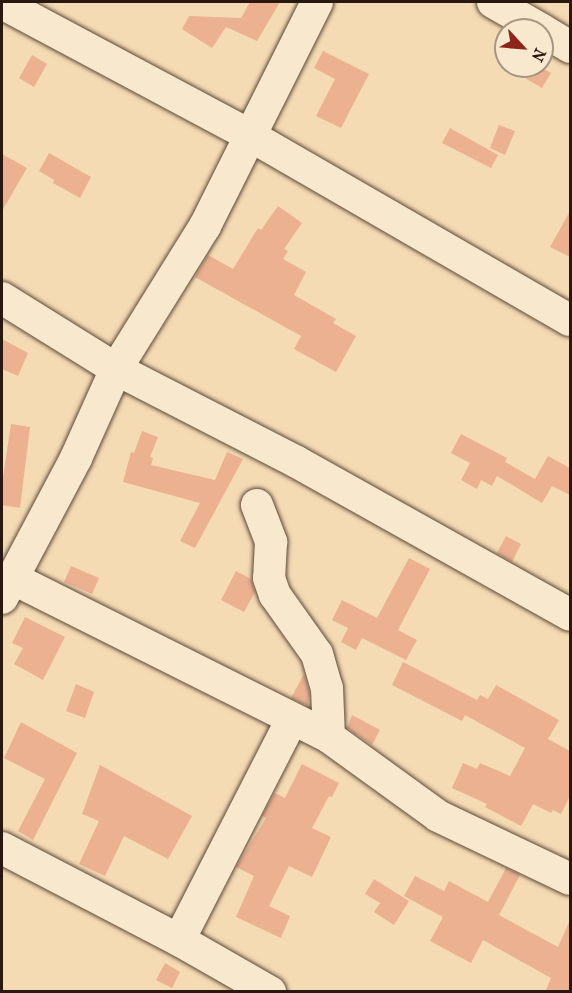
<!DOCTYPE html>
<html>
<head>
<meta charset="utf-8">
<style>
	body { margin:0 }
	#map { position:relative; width:572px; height:993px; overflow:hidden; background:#f5dbb4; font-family:"IM FELL French Canon",serif }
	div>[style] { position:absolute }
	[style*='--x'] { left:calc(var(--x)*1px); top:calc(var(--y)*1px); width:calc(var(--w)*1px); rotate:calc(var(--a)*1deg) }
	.building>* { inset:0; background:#ebb191 }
	.roads { filter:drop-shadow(0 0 2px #5c4938) drop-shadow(0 0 2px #5c4938) }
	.minor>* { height:32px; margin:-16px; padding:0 16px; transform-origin:16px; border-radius:16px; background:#f8e8ce }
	span { translate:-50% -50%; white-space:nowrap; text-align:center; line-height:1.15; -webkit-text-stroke:5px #f8e8ce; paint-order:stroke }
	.frame { position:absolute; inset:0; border:3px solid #29180f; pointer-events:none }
	.north { position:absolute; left:494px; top:18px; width:60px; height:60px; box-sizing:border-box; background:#f8e8ce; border:2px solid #a59582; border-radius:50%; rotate:116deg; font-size:16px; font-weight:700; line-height:24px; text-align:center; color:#29180f }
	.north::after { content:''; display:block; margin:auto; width:21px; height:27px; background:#8f2418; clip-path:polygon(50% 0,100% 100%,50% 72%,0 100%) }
</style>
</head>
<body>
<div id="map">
	<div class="building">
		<i style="clip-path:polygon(250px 2px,280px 2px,257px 41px,226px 27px,212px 48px,182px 29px,189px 16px,241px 18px)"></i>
		<i style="clip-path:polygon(323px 51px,369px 74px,341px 128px,316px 116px,335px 79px,314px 68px)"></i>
		<i style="clip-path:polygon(32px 55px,47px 64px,34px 87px,19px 78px)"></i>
		<i style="clip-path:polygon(533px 66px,539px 66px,551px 73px,542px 88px,525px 78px)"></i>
		<i style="clip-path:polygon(499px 125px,515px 131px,505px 155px,490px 148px)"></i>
		<i style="clip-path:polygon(450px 128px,498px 155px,491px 168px,442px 143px)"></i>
		<i style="clip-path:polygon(49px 153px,91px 177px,80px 198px,53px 183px,54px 180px,39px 171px)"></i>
		<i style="clip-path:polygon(2px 154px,27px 168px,2px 211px)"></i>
		<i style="clip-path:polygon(278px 206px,302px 223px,284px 249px,288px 251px,283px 259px,306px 272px,294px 295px,336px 319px,333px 323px,356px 336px,336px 372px,294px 349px,301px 336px,195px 277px,208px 255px,233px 269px,258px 228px,261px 230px)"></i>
		<i style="clip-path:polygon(570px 211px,570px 257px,550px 247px)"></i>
		<i style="clip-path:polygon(2px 339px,28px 353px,18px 376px,2px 369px)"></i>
		<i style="clip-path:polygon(11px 424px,30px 427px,20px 508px,2px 505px,2px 484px)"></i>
		<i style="clip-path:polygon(142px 431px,158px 437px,150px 457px,153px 458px,151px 465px,215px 480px,227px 452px,243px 459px,195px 548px,180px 541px,200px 503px,123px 482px,131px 452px,134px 453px)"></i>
		<i style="clip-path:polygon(461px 434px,507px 458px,505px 462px,535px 479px,548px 456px,570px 468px,570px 495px,552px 486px,542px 503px,497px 476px,492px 486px,481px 480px,477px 489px,461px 480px,470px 463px,451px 453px)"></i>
		<i style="clip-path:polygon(506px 536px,521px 544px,512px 562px,497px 553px)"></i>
		<i style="clip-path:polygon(409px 558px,430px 569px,398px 630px,417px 640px,406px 660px,362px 638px,356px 650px,341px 642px,348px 628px,332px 620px,342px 600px,377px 618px)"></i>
		<i style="clip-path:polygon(71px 566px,99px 578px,92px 594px,64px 582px)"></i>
		<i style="clip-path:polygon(236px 571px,251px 579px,255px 592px,244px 612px,221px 600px)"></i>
		<i style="clip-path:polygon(25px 617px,65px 637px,43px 680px,14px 664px,23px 648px,12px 643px)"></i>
		<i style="clip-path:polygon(403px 662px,477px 700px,480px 695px,488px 699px,496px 685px,559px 720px,548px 739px,570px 751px,570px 796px,561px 814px,553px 810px,551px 813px,533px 804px,521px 826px,485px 807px,487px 804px,452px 788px,463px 763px,477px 769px,480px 763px,510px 776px,525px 748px,465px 715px,462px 721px,392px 685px)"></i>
		<i style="clip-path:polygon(304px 674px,309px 691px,308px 706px,291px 698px)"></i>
		<i style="clip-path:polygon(76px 684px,94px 692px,85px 718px,66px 711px)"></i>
		<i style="clip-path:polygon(352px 715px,380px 730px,372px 745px,347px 728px)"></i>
		<i style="clip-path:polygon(21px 722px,77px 753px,33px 840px,18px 831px,45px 779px,4px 758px)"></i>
		<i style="clip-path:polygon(302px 764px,339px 783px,332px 797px,329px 796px,312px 828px,331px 837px,312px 877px,289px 866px,269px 906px,290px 916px,281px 938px,236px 917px,254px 876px,236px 867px,266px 818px,262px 816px,275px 793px,285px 798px)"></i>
		<i style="clip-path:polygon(100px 765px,192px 816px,168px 859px,124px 836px,105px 876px,79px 864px,99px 821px,82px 814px)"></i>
		<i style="clip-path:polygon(506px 868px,520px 875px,499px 915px,558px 947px,570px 920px,570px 992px,545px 992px,551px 978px,483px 940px,471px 963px,430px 941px,443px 917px,404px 896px,415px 876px,444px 891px,449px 881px,488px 902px)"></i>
		<i style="clip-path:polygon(374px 879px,409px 901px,394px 925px,374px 912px,380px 903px,365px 894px)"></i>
		<i style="clip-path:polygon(165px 963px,180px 972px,172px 988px,156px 980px)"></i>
	</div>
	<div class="roads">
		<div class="minor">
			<i style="--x:493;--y:2;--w:56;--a:29.7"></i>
			<i style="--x:2;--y:3;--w:280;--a:28.1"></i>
			<i style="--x:249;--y:135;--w:370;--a:30"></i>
			<i style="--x:542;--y:30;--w:33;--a:31"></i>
			<i style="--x:2;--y:298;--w:134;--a:31.9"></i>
			<i style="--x:116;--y:369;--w:201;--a:27.2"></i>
			<i style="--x:295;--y:461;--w:315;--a:29.2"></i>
			<i style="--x:257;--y:505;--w:40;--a:69"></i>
			<i style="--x:271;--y:542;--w:36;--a:93"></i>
			<i style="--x:269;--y:578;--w:18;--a:71"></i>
			<i style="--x:275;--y:595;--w:72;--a:54.6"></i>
			<i style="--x:317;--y:654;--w:35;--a:74"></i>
			<i style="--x:327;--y:688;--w:49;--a:87.7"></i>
			<i style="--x:329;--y:737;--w:135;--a:35.9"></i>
			<i style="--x:438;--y:816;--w:146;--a:25.5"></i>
			<i style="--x:12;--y:578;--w:355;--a:26.6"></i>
			<i style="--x:2;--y:598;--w:158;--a:-62.1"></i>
			<i style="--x:76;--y:458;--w:98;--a:-65.8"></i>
			<i style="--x:116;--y:369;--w:168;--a:-58.1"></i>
			<i style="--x:205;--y:226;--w:250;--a:-63.4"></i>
			<i style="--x:2;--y:848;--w:199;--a:27.5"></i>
			<i style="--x:179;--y:940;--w:105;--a:29.7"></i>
			<i style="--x:179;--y:940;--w:248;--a:-62.9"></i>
		</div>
	</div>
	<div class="frame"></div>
	<div class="north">N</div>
</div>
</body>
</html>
